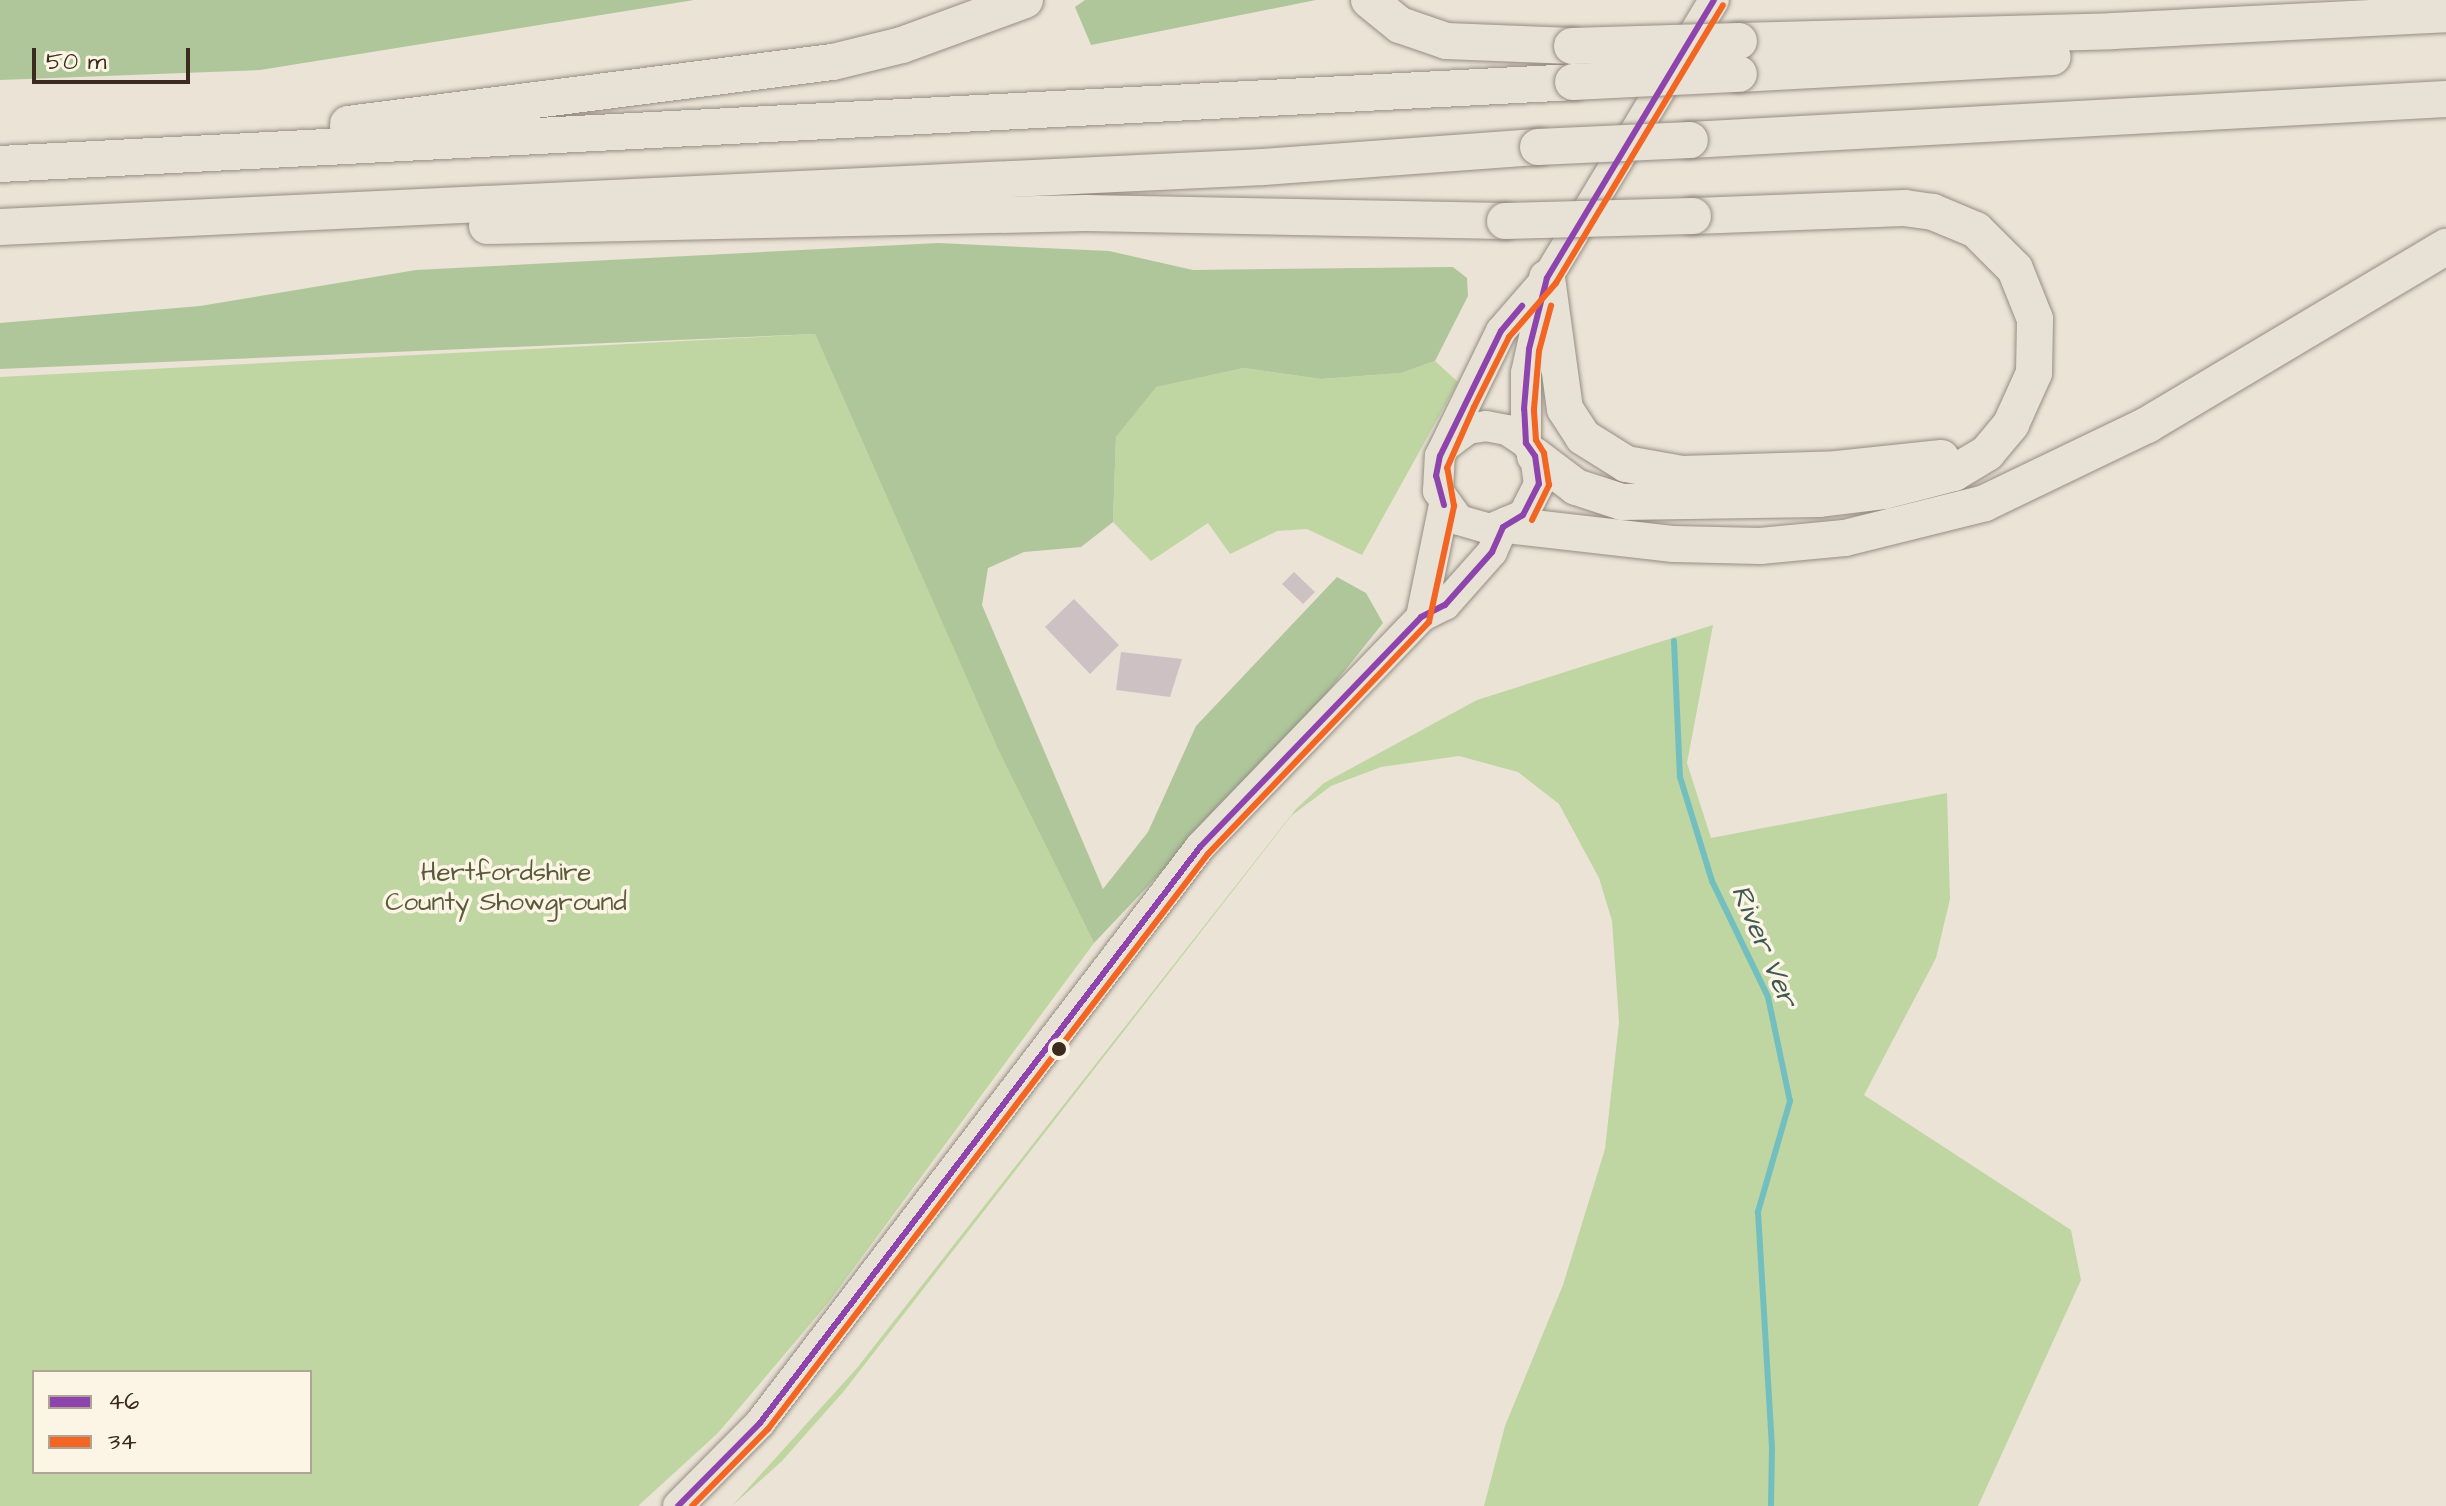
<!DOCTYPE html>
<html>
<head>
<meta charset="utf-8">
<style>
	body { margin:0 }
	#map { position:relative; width:2446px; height:1506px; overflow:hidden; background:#ebe3d5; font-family:"Architects Daughter",sans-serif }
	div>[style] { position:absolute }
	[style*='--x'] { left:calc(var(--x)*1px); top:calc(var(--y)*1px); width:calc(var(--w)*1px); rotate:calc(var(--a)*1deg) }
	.green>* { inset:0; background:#bfd6a3 }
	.forest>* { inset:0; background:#aec69a }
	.stream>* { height:6px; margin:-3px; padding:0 3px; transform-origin:3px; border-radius:3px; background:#73bfc0 }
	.building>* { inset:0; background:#cec1c4 }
	.roads { filter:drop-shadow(0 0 2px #948d84) drop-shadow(0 0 2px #948d84) }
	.primary>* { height:30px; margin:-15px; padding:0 15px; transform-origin:15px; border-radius:15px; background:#e8e1d5 }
	.motorway>* { height:36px; margin:-18px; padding:0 18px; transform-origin:18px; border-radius:18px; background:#e8e1d5 }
	.bridges { filter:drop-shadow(0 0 2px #948d84) drop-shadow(0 0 2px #948d84) }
	.motorway-bridge>* { height:36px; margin:-18px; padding:0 18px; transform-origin:18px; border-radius:18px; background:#e8e1d5 }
	.bus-1>* { height:6px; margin:-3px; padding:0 3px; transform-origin:3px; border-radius:3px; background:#8e44ad }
	.bus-2>* { height:6px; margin:-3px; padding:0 3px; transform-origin:3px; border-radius:3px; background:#f26522 }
	.dots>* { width:22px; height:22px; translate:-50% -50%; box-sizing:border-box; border:4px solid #fcf5e5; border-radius:50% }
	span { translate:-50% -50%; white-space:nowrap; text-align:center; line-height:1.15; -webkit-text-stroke:7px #fcf5e5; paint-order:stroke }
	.park-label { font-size:26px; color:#585a3a }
	.water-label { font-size:28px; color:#3d5954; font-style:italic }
	.legend { position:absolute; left:32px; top:1370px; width:280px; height:104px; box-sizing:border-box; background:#fcf5e5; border:2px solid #afa495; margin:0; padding:10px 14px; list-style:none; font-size:24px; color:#3b2a1e }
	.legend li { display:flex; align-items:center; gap:16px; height:40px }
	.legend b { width:40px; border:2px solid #afa495 }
	.scale { position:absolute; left:32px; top:48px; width:158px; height:36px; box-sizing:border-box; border:4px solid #3b2a1e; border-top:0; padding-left:10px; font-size:24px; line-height:28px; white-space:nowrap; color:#3b2a1e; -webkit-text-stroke:6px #fcf5e5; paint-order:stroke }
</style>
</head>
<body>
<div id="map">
	<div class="green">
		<i style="clip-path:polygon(evenodd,815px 334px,999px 750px,1094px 943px,828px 1303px,718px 1433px,638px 1506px,0 1506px,0 377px,815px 334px,34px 1372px,310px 1372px,310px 1472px,34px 1472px,34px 1372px)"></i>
		<i style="clip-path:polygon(1435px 361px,1458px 382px,1362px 555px,1307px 529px,1277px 531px,1230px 554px,1208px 523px,1151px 561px,1113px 522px,1116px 437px,1155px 387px,1244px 368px,1321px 379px,1401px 373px)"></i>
		<i style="clip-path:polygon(1713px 625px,1687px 763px,1711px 838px,1947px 793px,1950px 899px,1936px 958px,1864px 1095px,2071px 1230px,2081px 1280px,1978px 1506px,1484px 1506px,1505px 1426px,1563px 1285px,1605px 1149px,1619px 1022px,1612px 921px,1599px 878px,1559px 804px,1518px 772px,1459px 756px,1381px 767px,1331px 786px,1291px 816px,844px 1391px,782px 1461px,732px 1506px,857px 1368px,1296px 809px,1324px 783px,1477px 700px)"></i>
	</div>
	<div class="forest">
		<i style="clip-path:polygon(0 0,694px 0,260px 70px,0 80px)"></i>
		<i style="clip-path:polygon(1085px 0,1316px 0,1091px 45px,1075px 7px)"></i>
		<i style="clip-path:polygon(938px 243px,1109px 251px,1193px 270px,1453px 267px,1467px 278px,1468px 296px,1435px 361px,1401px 373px,1321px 379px,1244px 368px,1156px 387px,1116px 437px,1113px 522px,1081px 547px,1024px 552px,988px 568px,982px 605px,1103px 889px,1148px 832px,1196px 726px,1337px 577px,1366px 593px,1383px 623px,1302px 724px,1094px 943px,999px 751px,815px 334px,0 369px,0 323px,200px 306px,416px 270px)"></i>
	</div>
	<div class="stream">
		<i style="--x:1674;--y:641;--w:136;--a:87.5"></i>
		<i style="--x:1680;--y:777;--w:109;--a:72.9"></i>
		<i style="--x:1712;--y:881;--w:129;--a:64.2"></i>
		<i style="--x:1768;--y:997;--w:106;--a:78.1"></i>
		<i style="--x:1790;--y:1101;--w:116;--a:106.1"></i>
		<i style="--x:1758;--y:1212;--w:235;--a:86.6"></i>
		<i style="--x:1772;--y:1447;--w:59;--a:91"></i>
	</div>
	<div class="building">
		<i style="clip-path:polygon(1294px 572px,1315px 592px,1303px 604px,1282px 584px)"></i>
		<i style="clip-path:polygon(1074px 599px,1119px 645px,1090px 674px,1045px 627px)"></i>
		<i style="clip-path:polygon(1121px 652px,1182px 659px,1170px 697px,1116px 690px)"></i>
	</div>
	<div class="roads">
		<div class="primary">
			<i style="--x:1526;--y:443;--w:70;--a:-90"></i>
			<i style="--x:1526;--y:373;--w:87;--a:-77.4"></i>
			<i style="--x:1448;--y:444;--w:25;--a:-37"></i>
			<i style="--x:1468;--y:429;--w:18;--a:-9"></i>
			<i style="--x:1486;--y:426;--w:21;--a:11"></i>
			<i style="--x:1507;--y:430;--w:23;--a:34"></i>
			<i style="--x:1526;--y:443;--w:16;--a:55"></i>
			<i style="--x:1535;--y:456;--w:28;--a:82"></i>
			<i style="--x:1539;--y:484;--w:35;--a:117"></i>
			<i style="--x:1523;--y:515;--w:36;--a:157"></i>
			<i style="--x:1490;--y:529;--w:32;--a:-164"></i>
			<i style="--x:1459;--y:520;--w:36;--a:-126"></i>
			<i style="--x:1438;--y:491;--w:35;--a:-87"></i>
			<i style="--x:1440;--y:456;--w:139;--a:-64"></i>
			<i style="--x:1501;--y:331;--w:70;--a:-49"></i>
			<i style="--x:1547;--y:278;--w:324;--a:-59"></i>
			<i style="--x:1421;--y:617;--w:114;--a:-78.4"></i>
			<i style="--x:678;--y:1506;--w:117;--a:-45.3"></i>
			<i style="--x:760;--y:1423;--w:725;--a:-52.62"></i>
			<i style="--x:1200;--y:847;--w:319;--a:-46.1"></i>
			<i style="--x:1421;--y:617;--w:27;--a:-27"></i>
			<i style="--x:1445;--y:605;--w:71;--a:-48.4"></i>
			<i style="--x:1492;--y:552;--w:27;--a:-66"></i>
		</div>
		<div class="motorway">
			<i style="--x:1369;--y:0;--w:40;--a:39"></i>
			<i style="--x:1400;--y:25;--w:49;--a:19.2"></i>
			<i style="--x:1446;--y:41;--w:126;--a:2.3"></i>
			<i style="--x:1739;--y:41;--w:374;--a:-1.5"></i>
			<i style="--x:2113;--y:31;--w:333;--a:-2.9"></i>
			<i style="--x:1739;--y:74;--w:314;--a:-3.1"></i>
			<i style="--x:348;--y:124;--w:489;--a:-7.3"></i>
			<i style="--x:833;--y:62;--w:71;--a:-13.8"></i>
			<i style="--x:902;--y:45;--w:131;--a:-20.1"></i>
			<i style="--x:1690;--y:140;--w:757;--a:-3.1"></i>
			<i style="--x:0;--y:164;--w:1575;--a:-2.98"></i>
			<i style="--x:487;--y:226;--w:599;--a:-1.24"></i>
			<i style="--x:1086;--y:213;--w:419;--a:1.1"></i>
			<i style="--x:0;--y:227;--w:1265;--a:-2.72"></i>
			<i style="--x:1264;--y:167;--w:275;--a:-4.2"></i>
			<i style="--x:1547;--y:278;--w:132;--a:82.2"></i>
			<i style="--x:1565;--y:409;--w:33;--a:57"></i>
			<i style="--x:1583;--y:437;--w:51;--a:32.1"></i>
			<i style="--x:1626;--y:464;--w:57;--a:10.1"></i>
			<i style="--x:1682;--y:474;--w:155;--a:-1.8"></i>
			<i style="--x:1837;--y:469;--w:105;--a:-6"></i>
			<i style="--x:1535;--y:456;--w:51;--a:37.1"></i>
			<i style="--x:1576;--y:487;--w:48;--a:18.1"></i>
			<i style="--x:1622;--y:502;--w:198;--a:-0.9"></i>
			<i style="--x:1820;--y:499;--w:64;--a:-7.1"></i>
			<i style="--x:1884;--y:491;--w:72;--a:-14.4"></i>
			<i style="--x:1954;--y:473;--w:39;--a:-31"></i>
			<i style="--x:1987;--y:453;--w:38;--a:-50"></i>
			<i style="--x:2011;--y:424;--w:56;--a:-65.7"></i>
			<i style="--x:2034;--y:373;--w:54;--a:-88.9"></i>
			<i style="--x:2035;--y:319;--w:54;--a:-111.8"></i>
			<i style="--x:2015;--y:269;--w:55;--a:-135"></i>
			<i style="--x:1976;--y:230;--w:47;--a:-157.3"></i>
			<i style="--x:1933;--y:212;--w:28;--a:-172"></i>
			<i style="--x:1905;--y:208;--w:212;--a:177.8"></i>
			<i style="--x:1507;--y:525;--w:168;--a:6.5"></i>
			<i style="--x:1674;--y:544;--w:86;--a:1.3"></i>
			<i style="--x:1760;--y:546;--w:85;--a:-5.4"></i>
			<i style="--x:1845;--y:538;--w:144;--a:-14"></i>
			<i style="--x:1985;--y:503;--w:180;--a:-25.7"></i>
			<i style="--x:2147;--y:425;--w:348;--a:-30.8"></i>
		</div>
	</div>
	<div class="bridges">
		<div class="motorway-bridge">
			<i style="--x:1572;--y:46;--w:167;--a:-1.7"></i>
			<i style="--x:1573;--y:82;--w:166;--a:-2.8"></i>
			<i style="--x:1538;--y:147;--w:152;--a:-2.6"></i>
			<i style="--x:1505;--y:221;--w:188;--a:-1.5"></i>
		</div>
	</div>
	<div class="bus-1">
		<i style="--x:1444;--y:505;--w:30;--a:-105"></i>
		<i style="--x:1436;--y:476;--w:20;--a:-79"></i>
		<i style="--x:1440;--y:456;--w:139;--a:-64"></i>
		<i style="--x:1501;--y:331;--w:33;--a:-50"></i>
		<i style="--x:1503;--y:527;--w:23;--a:-31"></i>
		<i style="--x:1523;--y:515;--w:35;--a:-63"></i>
		<i style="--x:1539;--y:484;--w:28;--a:-98"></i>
		<i style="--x:1535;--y:456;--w:16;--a:-125"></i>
		<i style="--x:1526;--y:443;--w:34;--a:-93"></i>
		<i style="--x:1524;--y:409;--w:60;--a:-85.2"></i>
		<i style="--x:1529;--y:349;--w:73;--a:-75.8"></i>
		<i style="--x:1547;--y:278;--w:324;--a:-59"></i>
		<i style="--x:678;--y:1506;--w:117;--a:-45.3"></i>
		<i style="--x:760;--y:1423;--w:725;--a:-52.62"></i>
		<i style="--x:1200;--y:847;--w:319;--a:-46.1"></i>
		<i style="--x:1421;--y:617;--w:27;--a:-27"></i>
		<i style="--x:1445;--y:605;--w:71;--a:-48.4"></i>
		<i style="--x:1492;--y:552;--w:27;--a:-66"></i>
	</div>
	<div class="bus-2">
		<i style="--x:1532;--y:520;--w:39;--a:-64"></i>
		<i style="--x:1549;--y:485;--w:32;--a:-99"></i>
		<i style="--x:1544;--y:453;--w:15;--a:-122"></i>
		<i style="--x:1536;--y:440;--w:31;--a:-94"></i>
		<i style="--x:1534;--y:409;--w:58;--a:-85.1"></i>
		<i style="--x:1539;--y:351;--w:47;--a:-75.1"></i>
		<i style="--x:692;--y:1506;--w:108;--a:-45.4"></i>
		<i style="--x:768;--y:1429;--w:724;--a:-52.58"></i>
		<i style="--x:1208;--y:854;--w:320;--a:-46.4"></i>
		<i style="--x:1429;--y:622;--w:119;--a:-77.8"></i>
		<i style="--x:1454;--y:506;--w:39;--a:-100"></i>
		<i style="--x:1447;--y:468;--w:67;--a:-66.1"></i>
		<i style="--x:1474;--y:407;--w:78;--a:-63.4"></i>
		<i style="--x:1509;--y:337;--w:72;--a:-49"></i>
		<i style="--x:1556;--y:283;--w:324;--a:-59"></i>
	</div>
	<div class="dots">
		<i style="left:1059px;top:1049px;background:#3b2a1e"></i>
	</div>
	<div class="park-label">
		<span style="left:506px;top:888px">Hertfordshire<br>County Showground</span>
	</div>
	<div class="water-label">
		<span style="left:1764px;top:946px;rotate:67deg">River Ver</span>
	</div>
	<ul class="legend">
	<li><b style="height:10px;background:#8e44ad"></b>46</li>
	<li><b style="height:10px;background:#f26522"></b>34</li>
	</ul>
	<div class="scale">50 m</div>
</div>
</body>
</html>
